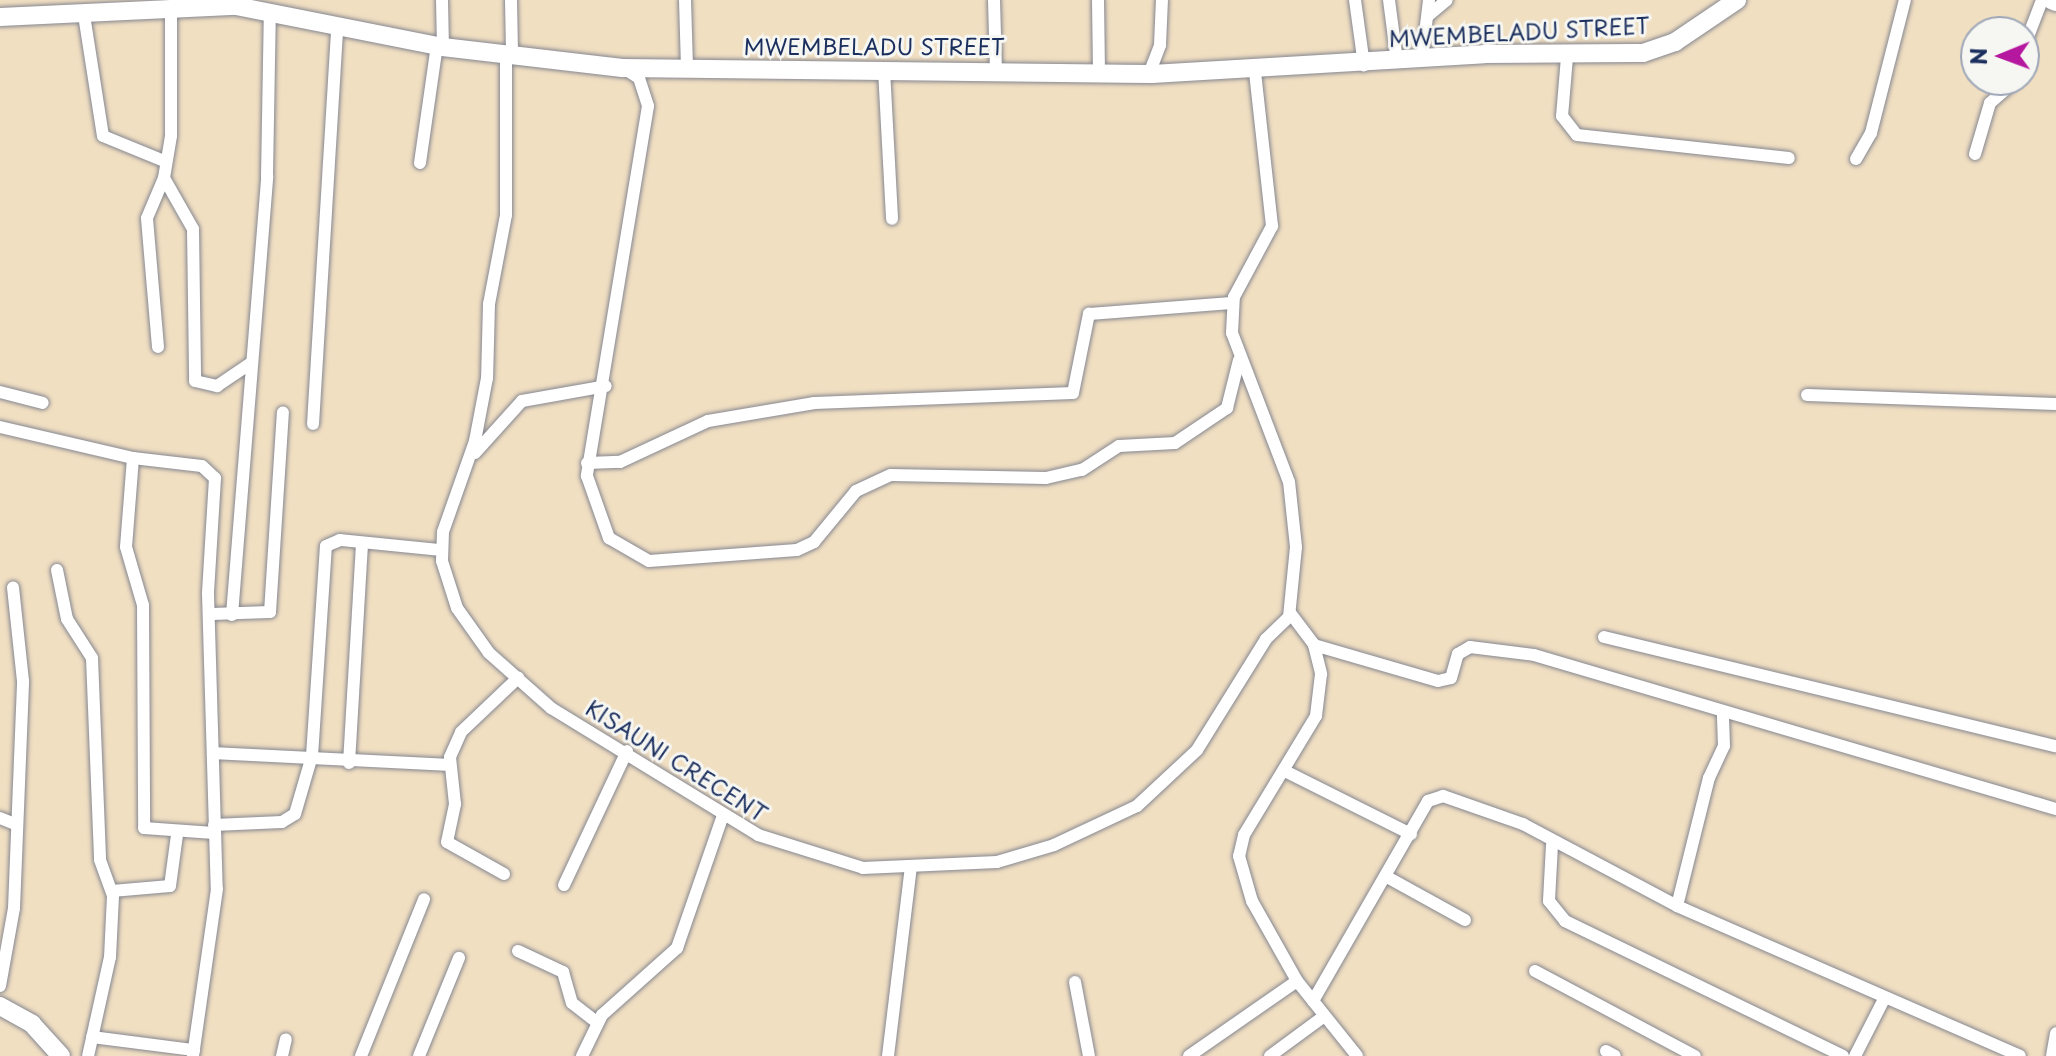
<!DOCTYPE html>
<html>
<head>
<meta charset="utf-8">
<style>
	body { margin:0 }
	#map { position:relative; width:2056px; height:1056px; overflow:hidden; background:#f1dfc2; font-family:"Playpen Sans",sans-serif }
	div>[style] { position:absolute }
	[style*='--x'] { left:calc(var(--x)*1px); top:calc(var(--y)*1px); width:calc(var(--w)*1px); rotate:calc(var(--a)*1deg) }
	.roads { filter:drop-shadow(0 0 2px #868790) drop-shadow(0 0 2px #868790) }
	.street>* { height:12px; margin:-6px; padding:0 6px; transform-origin:6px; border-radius:6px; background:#fff }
	.secondary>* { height:18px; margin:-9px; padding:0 9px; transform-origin:9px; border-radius:9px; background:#fff }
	span { translate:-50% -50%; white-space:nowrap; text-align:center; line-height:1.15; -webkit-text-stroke:6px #f6f6f2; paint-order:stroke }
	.street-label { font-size:22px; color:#1b2f5e }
	.north { position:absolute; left:1960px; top:16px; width:80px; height:80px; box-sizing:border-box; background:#f6f6f2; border:2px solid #9ea6b7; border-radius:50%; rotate:269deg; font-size:22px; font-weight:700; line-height:32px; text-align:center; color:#1b2f5e }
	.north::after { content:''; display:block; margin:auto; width:28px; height:36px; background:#b5179e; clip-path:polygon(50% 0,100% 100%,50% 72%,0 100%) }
</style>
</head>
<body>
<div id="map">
	<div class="roads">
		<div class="street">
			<i style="--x:442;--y:0;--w:47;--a:88.8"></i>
			<i style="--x:511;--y:0;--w:54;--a:88.9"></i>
			<i style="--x:685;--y:0;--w:69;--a:88.3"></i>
			<i style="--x:994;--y:0;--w:70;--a:88.4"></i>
			<i style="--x:1098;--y:0;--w:72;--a:89.2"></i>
			<i style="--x:1355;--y:0;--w:66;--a:82.1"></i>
			<i style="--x:1389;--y:0;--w:62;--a:82.5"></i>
			<i style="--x:171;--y:6;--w:130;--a:90"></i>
			<i style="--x:171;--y:136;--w:43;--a:99.5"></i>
			<i style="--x:164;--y:178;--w:59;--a:60.4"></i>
			<i style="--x:193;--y:229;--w:152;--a:89.2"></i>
			<i style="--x:195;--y:381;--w:23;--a:13"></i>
			<i style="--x:217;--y:386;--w:40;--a:-34"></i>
			<i style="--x:84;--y:15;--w:122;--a:81.1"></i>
			<i style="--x:103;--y:136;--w:66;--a:22.3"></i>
			<i style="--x:1429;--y:15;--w:23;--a:-40"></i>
			<i style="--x:2024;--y:47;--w:50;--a:-69"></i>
			<i style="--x:506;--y:53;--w:162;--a:90"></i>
			<i style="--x:506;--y:215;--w:91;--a:100.8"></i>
			<i style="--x:489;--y:304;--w:74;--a:91.5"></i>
			<i style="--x:487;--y:378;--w:64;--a:100.8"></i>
			<i style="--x:475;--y:441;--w:96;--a:109.4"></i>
			<i style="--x:443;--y:532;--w:29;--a:92"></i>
			<i style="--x:442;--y:561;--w:49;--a:72.3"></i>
			<i style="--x:457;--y:608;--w:55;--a:54.6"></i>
			<i style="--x:489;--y:653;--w:83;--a:41.6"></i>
			<i style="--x:551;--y:708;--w:243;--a:31.5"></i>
			<i style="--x:758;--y:835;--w:110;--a:17.4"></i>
			<i style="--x:863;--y:868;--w:134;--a:-2.6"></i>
			<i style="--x:997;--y:862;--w:59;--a:-16.6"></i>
			<i style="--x:1054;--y:845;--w:92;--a:-25.2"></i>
			<i style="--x:1137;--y:806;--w:82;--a:-43"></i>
			<i style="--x:1197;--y:750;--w:131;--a:-58.1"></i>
			<i style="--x:1266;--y:639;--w:32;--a:-44"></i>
			<i style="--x:1289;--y:617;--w:70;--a:-84.3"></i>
			<i style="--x:1296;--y:547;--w:65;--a:-96.1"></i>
			<i style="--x:1289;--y:482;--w:160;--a:-110.9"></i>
			<i style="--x:1232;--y:333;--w:36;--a:-87"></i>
			<i style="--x:1234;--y:297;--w:81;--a:-61.8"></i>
			<i style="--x:1272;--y:226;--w:155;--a:-96.3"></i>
			<i style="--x:1567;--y:57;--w:59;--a:94.8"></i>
			<i style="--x:1562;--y:116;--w:24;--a:52"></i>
			<i style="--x:1577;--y:135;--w:213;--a:6.2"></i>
			<i style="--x:1422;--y:58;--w:58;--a:-83.1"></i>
			<i style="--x:625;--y:69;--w:17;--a:33"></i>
			<i style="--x:639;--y:78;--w:29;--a:72"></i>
			<i style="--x:648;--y:106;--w:375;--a:99.4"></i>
			<i style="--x:587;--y:476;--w:66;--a:70.5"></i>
			<i style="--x:609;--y:538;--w:46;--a:29.9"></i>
			<i style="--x:649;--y:561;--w:148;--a:-4.3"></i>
			<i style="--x:797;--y:550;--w:19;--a:-25"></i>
			<i style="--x:814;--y:542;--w:66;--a:-50.5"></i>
			<i style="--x:856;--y:491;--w:38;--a:-25"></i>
			<i style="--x:891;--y:475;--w:155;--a:1.1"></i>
			<i style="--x:1046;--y:478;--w:37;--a:-13"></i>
			<i style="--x:1082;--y:470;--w:44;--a:-33"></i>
			<i style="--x:1119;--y:446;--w:56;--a:-3.1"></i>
			<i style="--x:1175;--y:443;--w:63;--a:-33.9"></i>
			<i style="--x:1227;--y:408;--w:49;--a:-76"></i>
			<i style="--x:884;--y:70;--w:149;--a:86.9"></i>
			<i style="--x:1149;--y:74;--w:31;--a:-69"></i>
			<i style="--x:1160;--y:45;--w:45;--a:-87.5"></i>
			<i style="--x:1975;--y:154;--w:53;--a:-73.6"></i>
			<i style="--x:1990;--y:103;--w:35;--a:-41"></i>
			<i style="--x:1856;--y:159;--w:30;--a:-60"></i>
			<i style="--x:1871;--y:133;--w:137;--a:-75.7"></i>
			<i style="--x:420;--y:163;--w:119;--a:-81.8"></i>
			<i style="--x:158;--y:347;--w:129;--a:-94.9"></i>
			<i style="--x:147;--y:218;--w:43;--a:-67"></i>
			<i style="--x:0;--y:392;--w:44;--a:14.3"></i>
			<i style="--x:1807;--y:395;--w:249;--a:2.1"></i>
			<i style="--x:313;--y:424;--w:397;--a:-86.5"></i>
			<i style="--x:0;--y:427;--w:137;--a:13.1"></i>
			<i style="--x:133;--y:458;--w:69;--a:6.6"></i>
			<i style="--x:202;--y:466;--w:18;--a:43"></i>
			<i style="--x:215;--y:478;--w:116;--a:93.5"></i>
			<i style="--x:208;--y:594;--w:295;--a:88.3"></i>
			<i style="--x:217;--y:889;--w:169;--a:98.2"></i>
			<i style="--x:475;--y:453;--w:70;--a:-47.9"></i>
			<i style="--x:522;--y:401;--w:85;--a:-10.1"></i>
			<i style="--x:133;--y:458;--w:89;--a:94.5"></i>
			<i style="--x:126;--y:547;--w:60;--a:73.7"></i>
			<i style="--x:143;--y:605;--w:223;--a:89.7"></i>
			<i style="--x:144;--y:828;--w:70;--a:4.1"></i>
			<i style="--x:587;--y:463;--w:33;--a:-2"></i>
			<i style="--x:620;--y:462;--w:97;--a:-25"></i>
			<i style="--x:708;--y:421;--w:108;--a:-9.6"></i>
			<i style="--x:814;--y:403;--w:259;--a:-2.2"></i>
			<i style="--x:1073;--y:393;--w:81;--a:-78.6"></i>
			<i style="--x:1089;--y:314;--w:143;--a:-4.4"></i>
			<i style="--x:57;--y:570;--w:50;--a:78.5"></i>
			<i style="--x:67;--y:619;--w:46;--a:57.3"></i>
			<i style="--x:92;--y:658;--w:202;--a:87.7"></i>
			<i style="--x:100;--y:860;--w:38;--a:70"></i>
			<i style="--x:113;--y:896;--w:61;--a:92.8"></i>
			<i style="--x:110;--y:957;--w:101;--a:102.5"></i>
			<i style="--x:211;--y:614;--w:59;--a:-1.9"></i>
			<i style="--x:270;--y:612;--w:200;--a:-86.3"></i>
			<i style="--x:1291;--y:614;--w:39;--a:53"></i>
			<i style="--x:1314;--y:645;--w:129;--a:16.2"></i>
			<i style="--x:1438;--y:681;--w:13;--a:-13"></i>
			<i style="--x:1451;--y:678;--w:25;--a:-74"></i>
			<i style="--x:1458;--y:654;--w:14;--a:-30"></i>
			<i style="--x:1470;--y:647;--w:64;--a:7.1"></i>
			<i style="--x:1534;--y:655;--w:544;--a:16.44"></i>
			<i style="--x:232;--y:615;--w:440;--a:-85.4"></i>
			<i style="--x:267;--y:176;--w:164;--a:-89"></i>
			<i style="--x:1604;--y:637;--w:465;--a:13.6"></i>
			<i style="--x:1314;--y:645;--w:30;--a:76"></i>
			<i style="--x:1321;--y:674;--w:42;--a:96.8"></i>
			<i style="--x:1316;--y:716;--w:139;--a:121.2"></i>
			<i style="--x:1244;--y:835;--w:22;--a:103"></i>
			<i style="--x:1239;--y:856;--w:47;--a:73.9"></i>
			<i style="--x:1252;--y:901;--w:92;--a:60.6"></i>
			<i style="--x:1297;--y:981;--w:96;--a:51.3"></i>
			<i style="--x:213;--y:753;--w:237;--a:2.9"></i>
			<i style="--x:349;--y:763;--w:216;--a:-86.6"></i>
			<i style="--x:1285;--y:771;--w:141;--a:26.6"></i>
			<i style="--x:0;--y:818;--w:18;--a:22"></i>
			<i style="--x:214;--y:825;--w:68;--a:-2.5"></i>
			<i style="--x:282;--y:822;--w:15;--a:-32"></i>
			<i style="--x:295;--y:814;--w:60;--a:-73.7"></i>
			<i style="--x:312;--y:756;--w:210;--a:-86.2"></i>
			<i style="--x:326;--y:546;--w:15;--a:-23"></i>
			<i style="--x:340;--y:540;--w:101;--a:5.7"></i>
			<i style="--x:1552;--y:845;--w:56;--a:93.1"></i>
			<i style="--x:1549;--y:901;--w:26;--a:51"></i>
			<i style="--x:1565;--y:921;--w:309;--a:25.9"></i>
			<i style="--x:504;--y:874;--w:65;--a:-150.7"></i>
			<i style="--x:447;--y:842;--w:39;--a:-78"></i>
			<i style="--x:455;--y:804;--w:47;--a:-96.1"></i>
			<i style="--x:450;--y:757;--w:27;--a:-66"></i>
			<i style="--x:461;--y:732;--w:79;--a:-43.5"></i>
			<i style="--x:1387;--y:877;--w:89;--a:28.9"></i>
			<i style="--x:564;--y:885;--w:148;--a:-64.8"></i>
			<i style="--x:112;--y:891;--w:58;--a:-4.9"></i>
			<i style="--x:170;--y:886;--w:51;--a:-82.2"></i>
			<i style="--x:1677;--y:906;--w:132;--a:-76"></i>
			<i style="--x:1709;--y:778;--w:35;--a:-65"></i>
			<i style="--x:1724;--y:746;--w:34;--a:-92"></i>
			<i style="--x:518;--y:951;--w:50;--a:25"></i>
			<i style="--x:563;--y:972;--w:32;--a:74"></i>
			<i style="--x:572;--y:1003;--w:31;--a:38"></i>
			<i style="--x:1535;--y:971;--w:181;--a:28"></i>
			<i style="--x:1075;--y:982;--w:75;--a:79.3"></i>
			<i style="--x:0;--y:986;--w:79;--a:-79.8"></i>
			<i style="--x:14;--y:908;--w:227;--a:-87.7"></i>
			<i style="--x:23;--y:681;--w:94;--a:-96.1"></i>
			<i style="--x:1313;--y:1001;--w:231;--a:-60.1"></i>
			<i style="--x:1428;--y:801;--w:16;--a:-18"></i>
			<i style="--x:1443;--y:796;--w:85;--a:19.3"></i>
			<i style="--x:1523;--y:824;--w:174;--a:28"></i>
			<i style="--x:1677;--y:906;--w:374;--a:23.6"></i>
			<i style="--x:92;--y:1037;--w:103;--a:7.3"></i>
			<i style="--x:1606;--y:1051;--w:10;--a:29"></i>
			<i style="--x:282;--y:1056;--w:17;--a:-77"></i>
			<i style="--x:361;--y:1056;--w:169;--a:-68.1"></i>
			<i style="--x:419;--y:1056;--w:106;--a:-67.8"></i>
			<i style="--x:582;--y:1056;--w:46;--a:-64"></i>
			<i style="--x:602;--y:1015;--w:101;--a:-41.8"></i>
			<i style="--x:677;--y:948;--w:141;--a:-70.9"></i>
			<i style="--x:888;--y:1056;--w:190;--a:-83.1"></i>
			<i style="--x:1189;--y:1056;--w:131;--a:-34.8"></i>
			<i style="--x:1270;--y:1056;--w:66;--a:-36.3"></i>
			<i style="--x:1855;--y:1056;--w:64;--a:-63"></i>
			<i style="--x:2052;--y:1056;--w:23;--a:-80"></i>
		</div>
		<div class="secondary">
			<i style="--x:2051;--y:0;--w:5;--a:22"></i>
			<i style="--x:0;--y:17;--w:236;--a:-2.7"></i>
			<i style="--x:236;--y:6;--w:211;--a:11.2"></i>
			<i style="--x:443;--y:47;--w:180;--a:6.7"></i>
			<i style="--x:622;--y:68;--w:530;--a:0.65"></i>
			<i style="--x:1152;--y:74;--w:333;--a:-3.4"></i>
			<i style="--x:1484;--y:54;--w:159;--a:-0.4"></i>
			<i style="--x:1643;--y:53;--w:34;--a:-19"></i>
			<i style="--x:1675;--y:42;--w:75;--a:-34.1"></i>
			<i style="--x:0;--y:1006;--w:37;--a:29"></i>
			<i style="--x:32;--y:1024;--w:43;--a:47.8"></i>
		</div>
	</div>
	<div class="street-label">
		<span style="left:1519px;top:31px;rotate:-3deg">MWEMBELADU STREET</span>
		<span style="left:874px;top:46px">MWEMBELADU STREET</span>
		<span style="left:677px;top:760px;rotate:32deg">KISAUNI CRECENT</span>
	</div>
	<div class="north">N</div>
</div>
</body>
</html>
